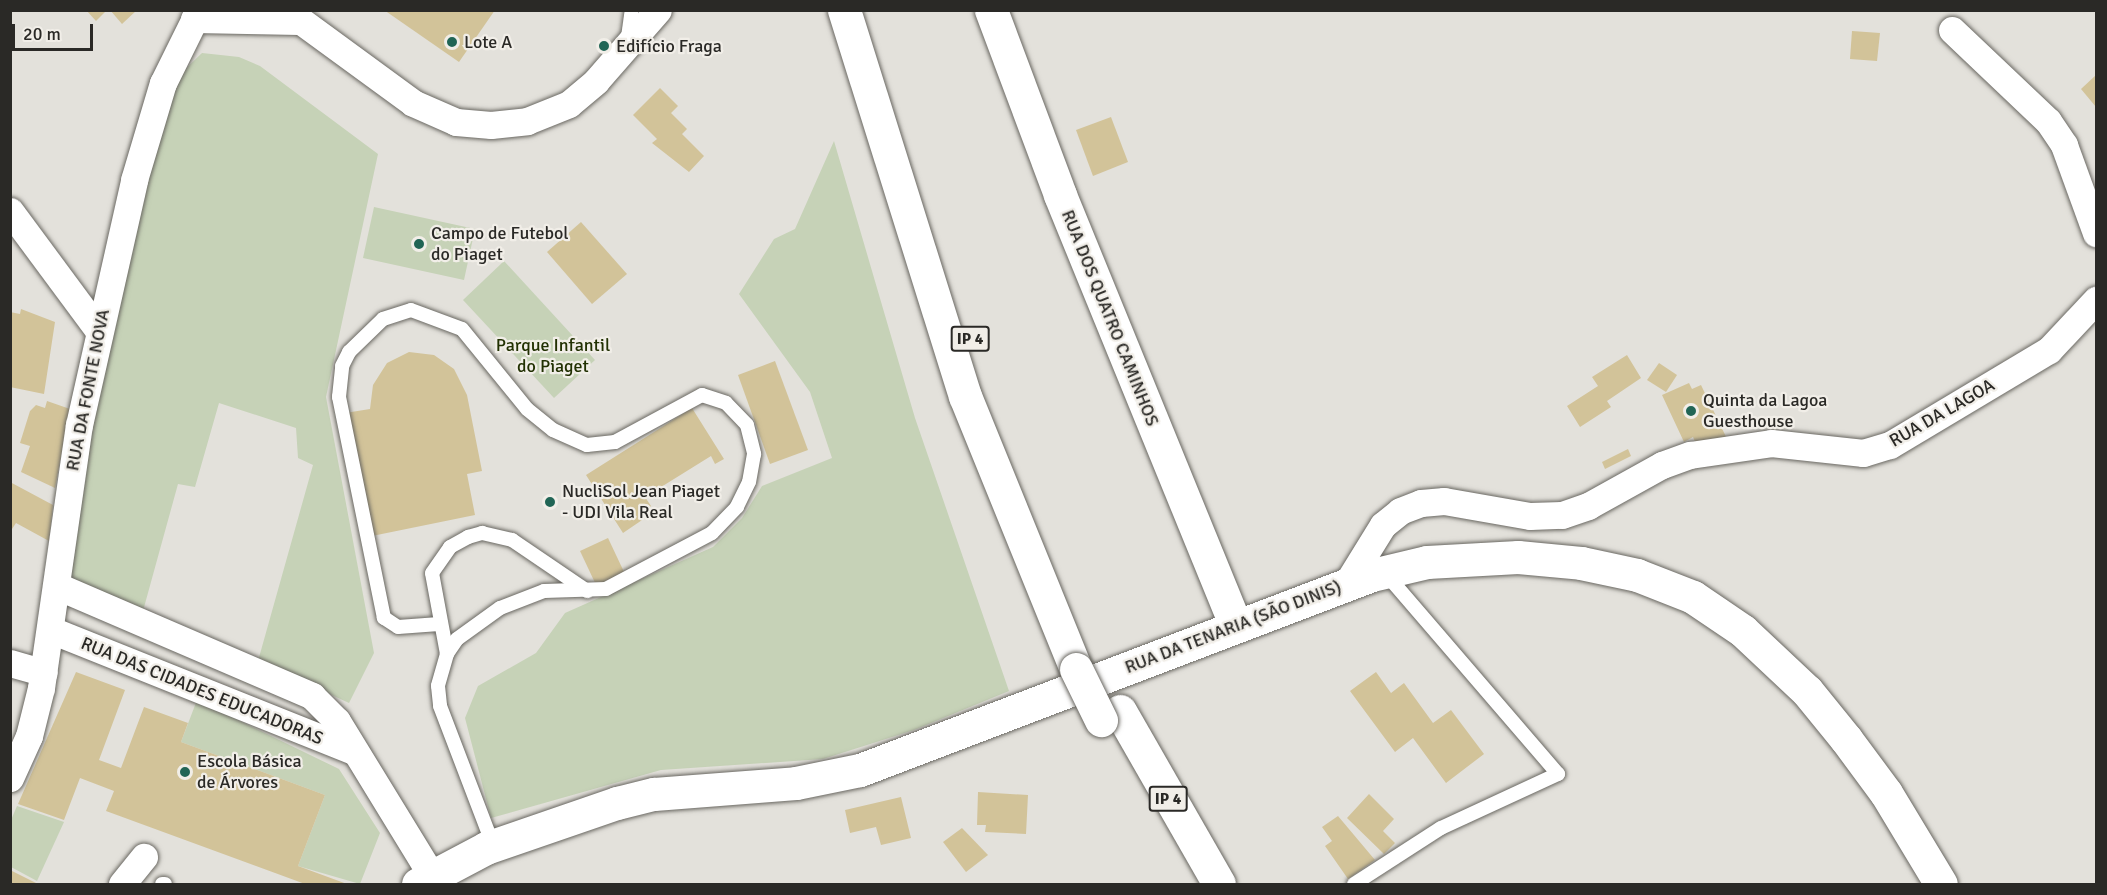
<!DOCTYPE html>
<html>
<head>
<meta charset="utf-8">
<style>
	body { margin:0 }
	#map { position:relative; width:2107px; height:895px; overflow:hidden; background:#e3e1db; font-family:Signika,sans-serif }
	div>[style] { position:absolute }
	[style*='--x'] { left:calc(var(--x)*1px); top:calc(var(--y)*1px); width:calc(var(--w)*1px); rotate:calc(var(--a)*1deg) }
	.green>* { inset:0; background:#c6d2b7 }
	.building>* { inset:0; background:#d2c399 }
	.roads { filter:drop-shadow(0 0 2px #696761) drop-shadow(0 0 2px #696761) }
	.lane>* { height:14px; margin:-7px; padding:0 7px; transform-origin:7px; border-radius:7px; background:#fff }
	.street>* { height:27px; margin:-13.5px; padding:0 13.5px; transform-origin:13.5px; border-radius:13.5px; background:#fff }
	.secondary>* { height:33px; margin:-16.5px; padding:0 16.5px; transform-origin:16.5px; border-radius:16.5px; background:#fff }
	.highway>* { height:33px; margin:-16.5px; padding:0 16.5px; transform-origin:16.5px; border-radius:16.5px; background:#fff }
	.bridges { filter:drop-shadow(0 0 2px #696761) drop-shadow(0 0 2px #696761) }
	.highway-bridge>* { height:33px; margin:-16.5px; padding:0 16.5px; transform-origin:16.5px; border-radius:16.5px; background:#fff }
	.dots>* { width:16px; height:16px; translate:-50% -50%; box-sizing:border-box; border:3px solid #f1eee8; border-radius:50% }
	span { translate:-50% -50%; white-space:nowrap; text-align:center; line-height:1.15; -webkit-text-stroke:4.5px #f1eee8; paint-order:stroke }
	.shield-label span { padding:2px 4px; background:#f1eee8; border:2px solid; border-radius:4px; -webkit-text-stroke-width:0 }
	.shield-label { font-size:16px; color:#2a2926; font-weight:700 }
	.poi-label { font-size:18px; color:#2a2926 }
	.left { translate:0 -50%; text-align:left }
	.street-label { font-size:18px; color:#2a2926 }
	.park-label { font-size:18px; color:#223103 }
	.frame { position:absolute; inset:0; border:12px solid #2a2926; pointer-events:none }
	.scale { position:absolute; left:12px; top:24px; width:81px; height:27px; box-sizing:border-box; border:3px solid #2a2926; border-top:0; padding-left:8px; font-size:18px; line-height:21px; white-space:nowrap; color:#2a2926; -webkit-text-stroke:4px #f1eee8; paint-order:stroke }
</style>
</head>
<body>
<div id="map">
	<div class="green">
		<i style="clip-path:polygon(202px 53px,239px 57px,260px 66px,378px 154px,326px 397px,374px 653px,349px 703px,258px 661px,313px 465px,298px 458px,296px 428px,219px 403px,195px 487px,178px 484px,143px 611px,67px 577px,118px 286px,176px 78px)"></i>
		<i style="clip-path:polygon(834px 141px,915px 418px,1009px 691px,914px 730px,823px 759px,661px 770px,491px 818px,465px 718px,478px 686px,536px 653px,565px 613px,713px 547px,742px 518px,762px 486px,832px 458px,810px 392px,739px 294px,774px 239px,795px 229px)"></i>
		<i style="clip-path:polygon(374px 207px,475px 229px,464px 280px,363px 258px)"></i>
		<i style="clip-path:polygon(504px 261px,595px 360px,554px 398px,463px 300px)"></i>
		<i style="clip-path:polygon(197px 700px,339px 769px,380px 833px,360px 884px,298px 866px,325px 795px,181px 742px)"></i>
		<i style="clip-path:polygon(17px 806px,64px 822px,37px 881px,11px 867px,11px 820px)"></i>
	</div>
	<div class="building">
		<i style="clip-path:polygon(86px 10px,107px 10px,96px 21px)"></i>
		<i style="clip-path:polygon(110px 10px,137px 10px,122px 24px)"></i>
		<i style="clip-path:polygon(384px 10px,495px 10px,459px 62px)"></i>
		<i style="clip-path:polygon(1852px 31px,1880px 33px,1877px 61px,1850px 59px)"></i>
		<i style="clip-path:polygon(2096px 75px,2096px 107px,2081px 89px)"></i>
		<i style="clip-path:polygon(660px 88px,678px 106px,671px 113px,687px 129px,682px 134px,704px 156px,689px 172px,652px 143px,657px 139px,633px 115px)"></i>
		<i style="clip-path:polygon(1111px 117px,1128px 162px,1093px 176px,1076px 130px)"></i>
		<i style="clip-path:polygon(581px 222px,627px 274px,592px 304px,547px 252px)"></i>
		<i style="clip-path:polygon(21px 309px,55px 322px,44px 394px,10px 387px,10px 312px,20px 314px)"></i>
		<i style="clip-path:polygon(409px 352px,434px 355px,454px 369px,467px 395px,482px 471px,467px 474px,475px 515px,372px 536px,345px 413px,370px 409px,373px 385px,387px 363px)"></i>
		<i style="clip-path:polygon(1627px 355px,1641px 378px,1607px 401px,1611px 407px,1580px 427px,1567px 406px,1598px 386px,1592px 377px)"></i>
		<i style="clip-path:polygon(775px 361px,808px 450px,770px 464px,738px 375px)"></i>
		<i style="clip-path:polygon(1659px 363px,1677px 375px,1666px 392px,1647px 380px)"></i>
		<i style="clip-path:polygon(1689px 383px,1692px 389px,1701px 385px,1730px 445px,1699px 451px,1693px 437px,1684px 442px,1662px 395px)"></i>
		<i style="clip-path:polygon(47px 401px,70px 409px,55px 488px,21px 472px,30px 446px,20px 443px,30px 411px,36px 405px,45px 408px)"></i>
		<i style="clip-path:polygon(692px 408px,724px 459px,715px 464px,711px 456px,645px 497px,651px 506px,645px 511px,648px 516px,623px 533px,586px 475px)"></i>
		<i style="clip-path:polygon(1628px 449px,1631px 456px,1605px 469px,1602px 462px)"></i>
		<i style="clip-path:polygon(10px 482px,53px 505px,49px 541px,16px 523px,10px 532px)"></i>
		<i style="clip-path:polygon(608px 538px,625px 574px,597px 587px,580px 551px)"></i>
		<i style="clip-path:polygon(76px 672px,125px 690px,99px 760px,121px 768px,144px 707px,188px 723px,181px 742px,325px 795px,298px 866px,347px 884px,305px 884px,106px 811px,114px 791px,80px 778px,64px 820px,18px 804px)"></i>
		<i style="clip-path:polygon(1376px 672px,1391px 693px,1404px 683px,1433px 723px,1451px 710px,1484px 754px,1446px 783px,1413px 738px,1395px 752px,1350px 691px)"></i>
		<i style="clip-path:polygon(978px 792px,1028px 795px,1026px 834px,985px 832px,986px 825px,977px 825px)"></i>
		<i style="clip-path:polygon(1369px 794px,1394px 819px,1383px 831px,1395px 843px,1384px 854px,1347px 818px)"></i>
		<i style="clip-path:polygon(901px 797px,911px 838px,881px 845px,876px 827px,850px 833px,845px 810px)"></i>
		<i style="clip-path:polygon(1338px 816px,1375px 860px,1348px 879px,1325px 846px,1332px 841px,1322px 827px)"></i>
		<i style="clip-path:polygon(962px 828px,988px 855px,966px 872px,943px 842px)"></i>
		<i style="clip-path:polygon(10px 870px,38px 884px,10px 884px)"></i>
	</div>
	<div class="roads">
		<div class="lane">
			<i style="--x:628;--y:37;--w:27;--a:-82"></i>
			<i style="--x:439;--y:624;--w:41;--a:175.8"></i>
			<i style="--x:398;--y:627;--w:17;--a:-147"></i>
			<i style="--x:384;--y:618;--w:226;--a:-101.5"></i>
			<i style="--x:339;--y:397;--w:31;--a:-84"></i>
			<i style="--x:342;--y:366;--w:16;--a:-63"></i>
			<i style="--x:349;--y:352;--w:47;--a:-44.1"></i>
			<i style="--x:383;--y:319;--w:29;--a:-18"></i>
			<i style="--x:411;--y:310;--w:54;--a:20.4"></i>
			<i style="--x:462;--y:329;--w:103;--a:50.9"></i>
			<i style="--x:527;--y:409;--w:33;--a:39"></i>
			<i style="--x:553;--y:430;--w:37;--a:24"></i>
			<i style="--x:587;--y:445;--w:28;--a:-6"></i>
			<i style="--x:615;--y:442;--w:99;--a:-28.4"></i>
			<i style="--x:702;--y:395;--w:25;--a:18"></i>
			<i style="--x:726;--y:403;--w:30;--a:46"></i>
			<i style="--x:747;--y:425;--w:30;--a:76"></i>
			<i style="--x:754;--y:454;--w:28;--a:100"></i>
			<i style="--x:749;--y:482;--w:28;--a:116"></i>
			<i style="--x:737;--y:507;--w:36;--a:134"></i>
			<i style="--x:712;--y:533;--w:120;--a:152.2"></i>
			<i style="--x:606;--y:589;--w:62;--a:178.2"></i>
			<i style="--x:544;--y:591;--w:47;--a:158.9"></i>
			<i style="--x:500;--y:608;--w:53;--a:144.2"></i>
			<i style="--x:457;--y:639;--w:18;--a:124"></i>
			<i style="--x:447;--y:654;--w:33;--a:106"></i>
			<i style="--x:438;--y:686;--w:20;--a:84"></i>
			<i style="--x:440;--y:706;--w:149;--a:69.1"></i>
			<i style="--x:447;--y:654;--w:82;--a:-100.5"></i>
			<i style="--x:432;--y:573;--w:32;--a:-55"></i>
			<i style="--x:450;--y:547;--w:21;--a:-29"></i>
			<i style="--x:468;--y:537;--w:15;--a:-16"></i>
			<i style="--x:482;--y:533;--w:31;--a:13"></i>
			<i style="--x:512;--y:540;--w:91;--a:34.2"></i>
			<i style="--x:162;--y:884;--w:3;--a:0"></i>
			<i style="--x:1354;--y:884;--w:103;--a:-32.8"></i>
			<i style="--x:1441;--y:828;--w:129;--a:-24.8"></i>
			<i style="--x:1558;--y:774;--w:267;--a:-130.7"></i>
		</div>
		<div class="street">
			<i style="--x:286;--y:10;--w:157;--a:36.2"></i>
			<i style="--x:413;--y:103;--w:47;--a:23.8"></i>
			<i style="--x:456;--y:122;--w:35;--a:5"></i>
			<i style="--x:491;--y:125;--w:36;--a:-6"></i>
			<i style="--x:527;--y:121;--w:45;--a:-22"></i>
			<i style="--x:569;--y:104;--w:35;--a:-40"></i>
			<i style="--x:596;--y:81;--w:94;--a:-48.9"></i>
			<i style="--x:194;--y:19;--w:105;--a:1.1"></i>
			<i style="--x:1952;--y:30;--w:132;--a:43.5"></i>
			<i style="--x:2048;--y:121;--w:29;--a:56"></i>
			<i style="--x:2064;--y:145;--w:94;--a:70"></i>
			<i style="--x:10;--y:211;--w:148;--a:53.5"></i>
			<i style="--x:1347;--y:583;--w:68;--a:-58.2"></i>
			<i style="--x:1383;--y:525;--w:22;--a:-39"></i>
			<i style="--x:1400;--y:511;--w:22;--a:-21"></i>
			<i style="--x:1421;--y:503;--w:23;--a:-5"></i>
			<i style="--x:1444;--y:501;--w:87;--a:9.9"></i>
			<i style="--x:1530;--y:516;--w:32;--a:-2"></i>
			<i style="--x:1562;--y:515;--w:28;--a:-19"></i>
			<i style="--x:1588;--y:506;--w:85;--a:-29"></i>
			<i style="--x:1662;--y:465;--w:30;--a:-20"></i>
			<i style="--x:1690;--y:455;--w:82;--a:-8.4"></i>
			<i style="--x:1771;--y:443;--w:93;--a:6.2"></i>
			<i style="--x:1863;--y:453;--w:28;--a:-17"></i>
			<i style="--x:1890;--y:445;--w:185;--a:-30.9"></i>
			<i style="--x:2049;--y:350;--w:69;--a:-46.8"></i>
			<i style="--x:57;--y:586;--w:278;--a:23.3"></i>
			<i style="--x:312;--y:696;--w:35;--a:45"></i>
			<i style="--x:337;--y:721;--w:182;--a:58.5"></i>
			<i style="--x:51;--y:630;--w:325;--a:21.8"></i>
			<i style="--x:10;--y:663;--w:35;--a:16"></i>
			<i style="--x:10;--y:778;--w:46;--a:-65.7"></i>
			<i style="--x:29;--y:736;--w:49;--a:-76"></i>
			<i style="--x:41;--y:688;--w:266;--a:-81.8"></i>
			<i style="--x:79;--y:425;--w:251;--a:-77.3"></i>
			<i style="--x:134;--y:180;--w:101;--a:-73.4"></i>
			<i style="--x:163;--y:83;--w:81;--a:-63.7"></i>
			<i style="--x:122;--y:884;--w:35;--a:-51"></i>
		</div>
		<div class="secondary">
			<i style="--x:991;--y:10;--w:197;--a:69.5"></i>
			<i style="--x:1060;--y:195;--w:463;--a:67.8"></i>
			<i style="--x:418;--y:884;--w:77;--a:-27.9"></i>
			<i style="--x:486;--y:848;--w:139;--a:-19"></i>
			<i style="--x:617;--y:803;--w:38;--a:-14"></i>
			<i style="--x:654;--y:794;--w:142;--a:-4.4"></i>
			<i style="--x:796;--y:783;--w:65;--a:-11.5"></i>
			<i style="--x:860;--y:770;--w:548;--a:-20.85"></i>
			<i style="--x:1372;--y:575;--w:57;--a:-13.3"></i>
			<i style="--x:1427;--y:562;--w:91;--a:-3.1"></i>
			<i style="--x:1518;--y:557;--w:63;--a:5.4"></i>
			<i style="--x:1581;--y:563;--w:57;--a:12.1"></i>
			<i style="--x:1637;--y:575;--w:60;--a:21.4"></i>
			<i style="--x:1693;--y:597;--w:60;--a:34.2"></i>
			<i style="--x:1743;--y:631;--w:88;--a:43.2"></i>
			<i style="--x:1807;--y:691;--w:62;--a:50.9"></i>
			<i style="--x:1846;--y:739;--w:67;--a:53.5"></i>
			<i style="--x:1886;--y:793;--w:106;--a:58.9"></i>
		</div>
		<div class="highway">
			<i style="--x:844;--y:10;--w:405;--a:72.6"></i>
			<i style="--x:965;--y:396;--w:295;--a:67.9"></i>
			<i style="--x:1120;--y:711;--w:199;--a:60.2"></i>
		</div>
	</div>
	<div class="bridges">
		<div class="highway-bridge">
			<i style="--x:1076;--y:669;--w:57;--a:63.9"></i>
		</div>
	</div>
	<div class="dots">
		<i style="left:452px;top:42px;background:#216555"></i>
		<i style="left:604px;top:46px;background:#216555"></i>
		<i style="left:419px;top:244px;background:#216555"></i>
		<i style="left:1691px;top:411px;background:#216555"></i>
		<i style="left:550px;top:502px;background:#216555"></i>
		<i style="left:185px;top:772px;background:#216555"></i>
	</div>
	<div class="shield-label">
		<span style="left:970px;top:339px">IP 4</span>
		<span style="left:1168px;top:799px">IP 4</span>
	</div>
	<div class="poi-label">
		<span class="left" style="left:464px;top:42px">Lote A</span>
		<span class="left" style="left:616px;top:46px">Edifício Fraga</span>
		<span class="left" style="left:431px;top:244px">Campo de Futebol<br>do Piaget</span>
		<span class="left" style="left:1703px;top:411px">Quinta da Lagoa<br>Guesthouse</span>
		<span class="left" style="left:562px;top:502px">NucliSol Jean Piaget<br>- UDI Vila Real</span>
		<span class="left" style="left:197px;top:772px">Escola Básica<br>de Árvores</span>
	</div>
	<div class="street-label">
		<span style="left:1110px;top:318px;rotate:68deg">RUA DOS QUATRO CAMINHOS</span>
		<span style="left:88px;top:390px;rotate:-79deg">RUA DA FONTE NOVA</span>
		<span style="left:1942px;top:413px;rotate:-30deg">RUA DA LAGOA</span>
		<span style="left:1233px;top:627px;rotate:-21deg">RUA DA TENARIA (SÃO DINIS)</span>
		<span style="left:202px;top:691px;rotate:22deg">RUA DAS CIDADES EDUCADORAS</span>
	</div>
	<div class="park-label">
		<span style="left:553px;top:356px">Parque Infantil<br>do Piaget</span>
	</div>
	<div class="frame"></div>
	<div class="scale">20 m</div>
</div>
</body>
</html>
